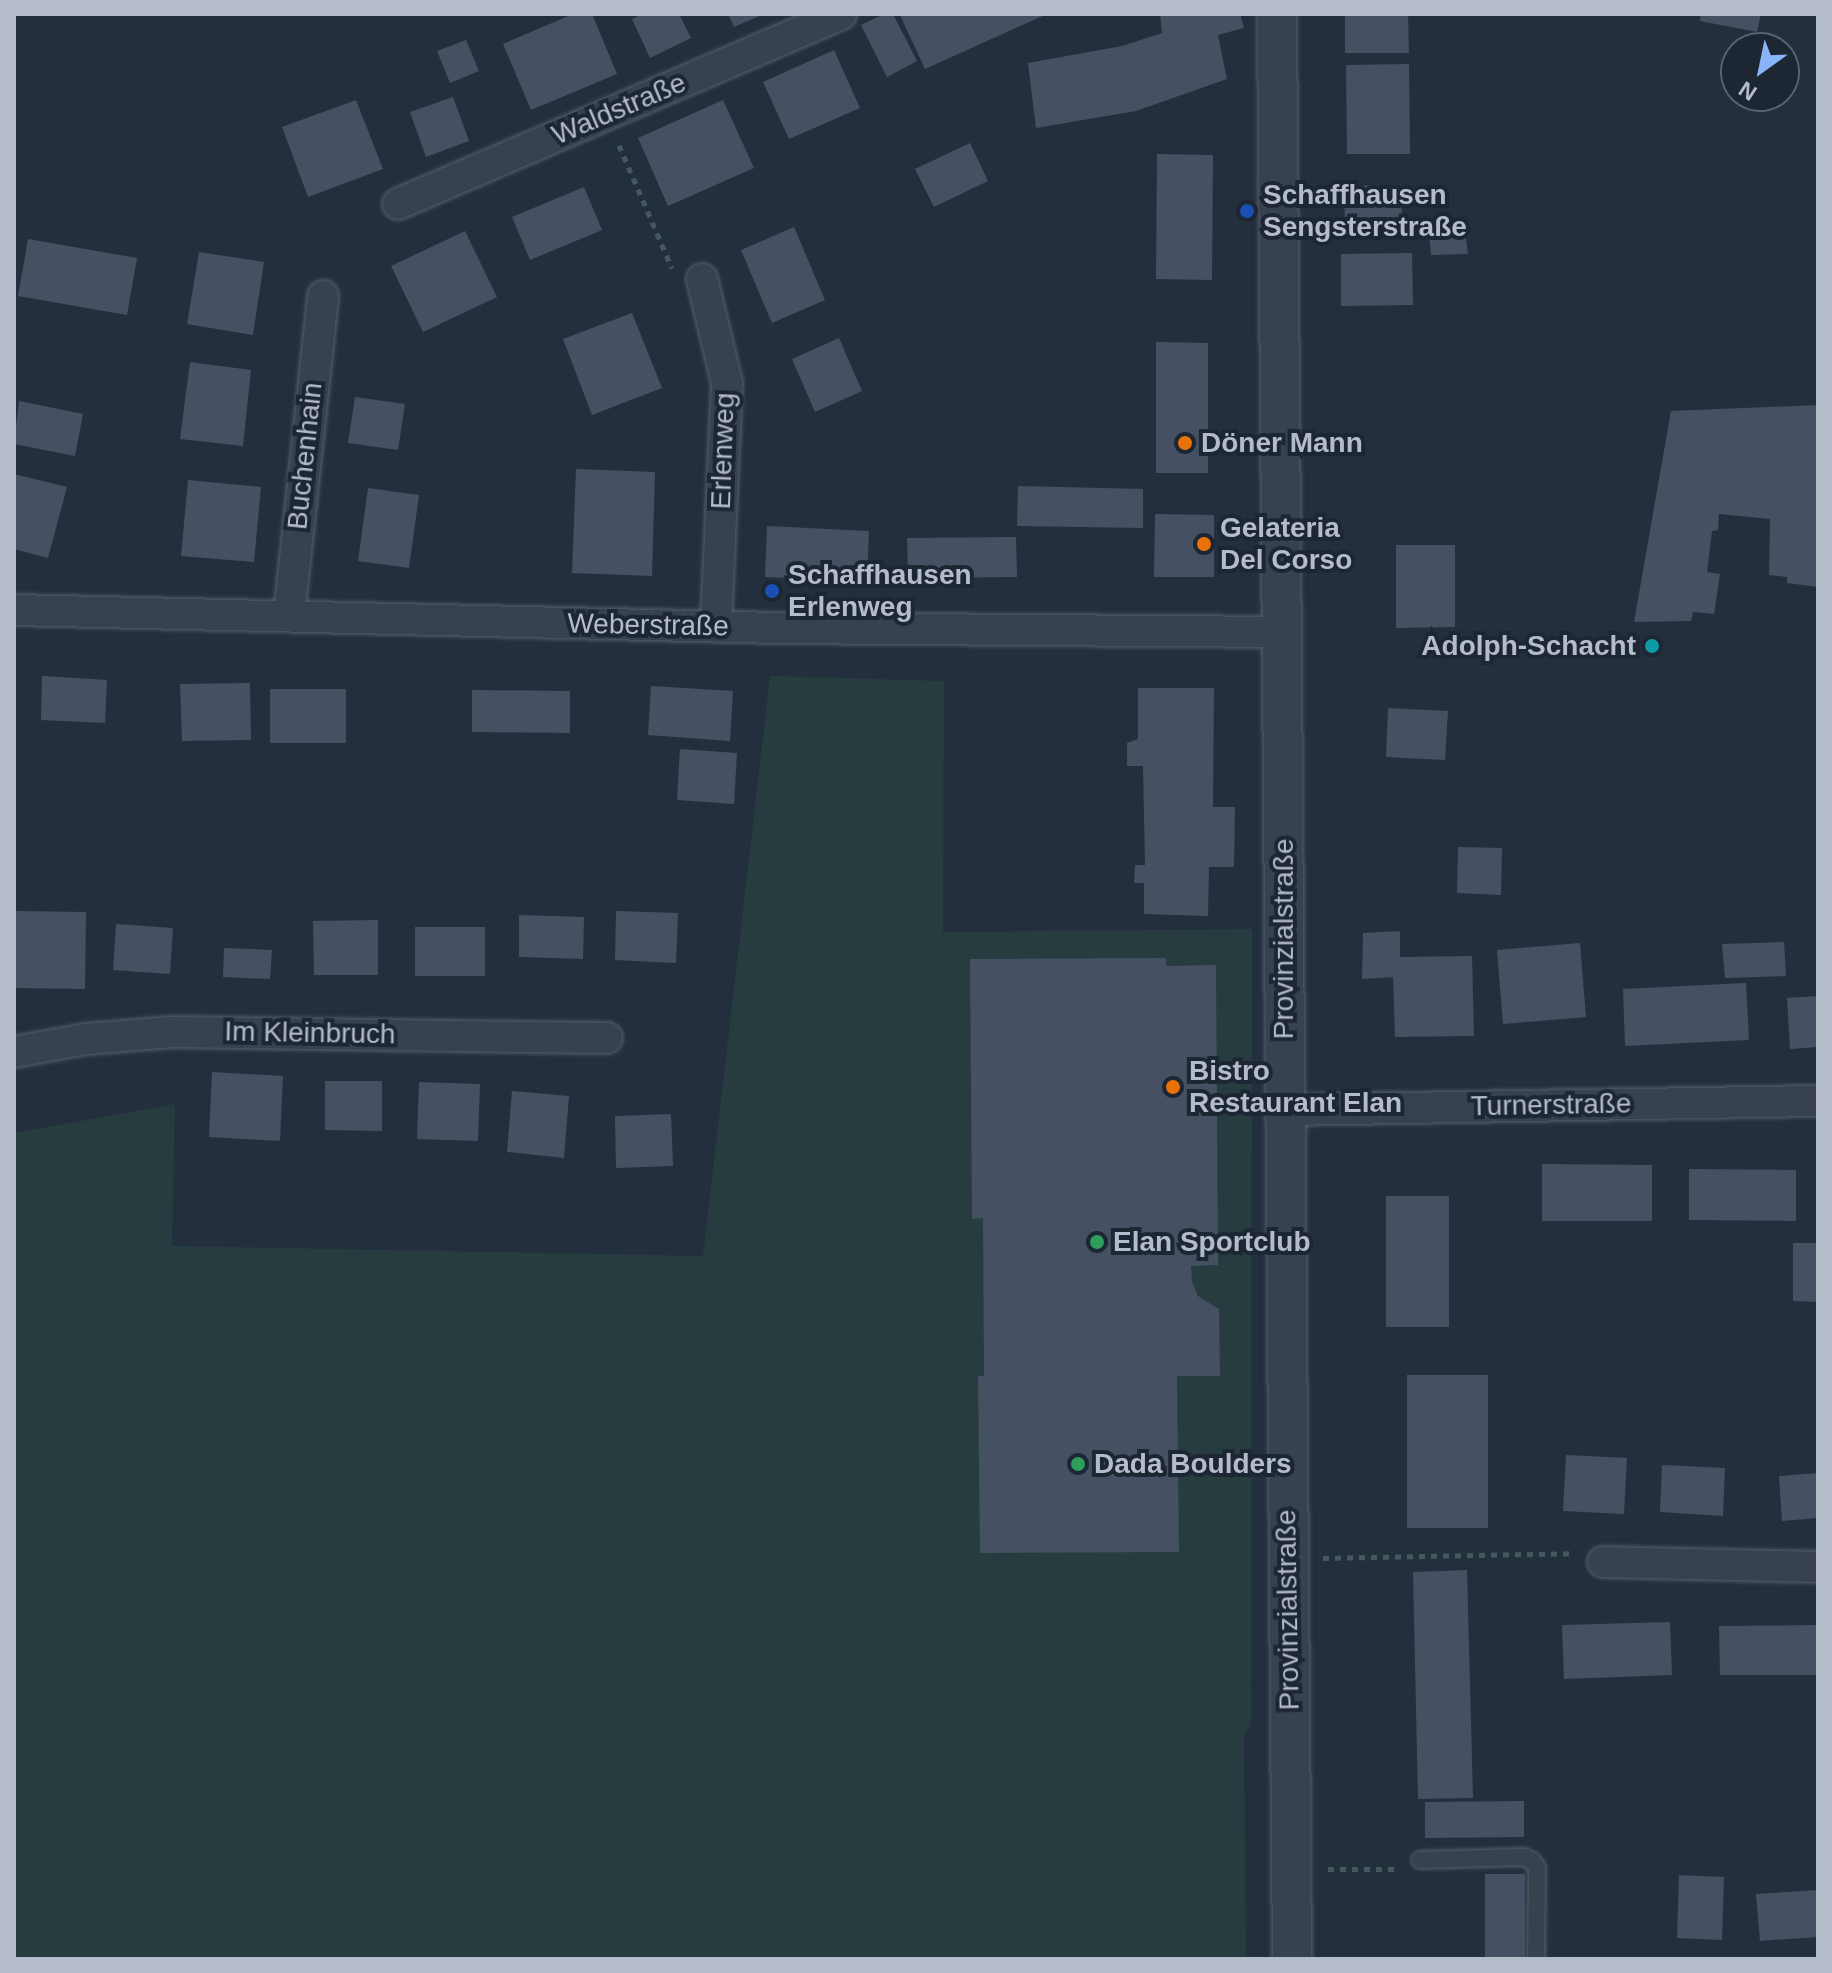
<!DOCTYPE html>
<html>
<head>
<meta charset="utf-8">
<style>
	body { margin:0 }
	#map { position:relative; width:1832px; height:1973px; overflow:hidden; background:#242f3e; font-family:Arial,sans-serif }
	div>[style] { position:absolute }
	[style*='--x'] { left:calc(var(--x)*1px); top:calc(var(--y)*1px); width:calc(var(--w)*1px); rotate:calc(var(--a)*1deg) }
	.green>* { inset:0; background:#263c3f }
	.building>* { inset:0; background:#455162 }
	.path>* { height:5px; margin-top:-2.5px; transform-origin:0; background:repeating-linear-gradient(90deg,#44595c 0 6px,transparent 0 12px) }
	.roads { filter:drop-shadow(0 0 2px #565f6c) drop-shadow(0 0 2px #565f6c) }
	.service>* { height:16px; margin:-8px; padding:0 8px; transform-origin:8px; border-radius:8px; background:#38414e }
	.minor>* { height:30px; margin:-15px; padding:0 15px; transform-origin:15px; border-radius:15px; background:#38414e }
	.tertiary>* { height:38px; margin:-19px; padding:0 19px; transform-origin:19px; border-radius:19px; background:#38414e }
	.dots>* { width:22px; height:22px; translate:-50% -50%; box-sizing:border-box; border:4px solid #1d2633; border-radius:50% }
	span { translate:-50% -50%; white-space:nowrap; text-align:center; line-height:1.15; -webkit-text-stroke:8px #1d2633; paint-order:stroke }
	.street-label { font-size:28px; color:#b4bcc9 }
	.poi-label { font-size:28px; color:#b4bcc9; font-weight:700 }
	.left { translate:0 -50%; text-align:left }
	.right { translate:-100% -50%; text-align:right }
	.frame { position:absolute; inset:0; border:16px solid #b4bcc9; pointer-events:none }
	.north { position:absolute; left:1720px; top:32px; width:80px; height:80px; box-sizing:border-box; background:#1d2633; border:2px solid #59626f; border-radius:50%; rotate:213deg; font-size:22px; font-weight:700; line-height:32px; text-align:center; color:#b4bcc9 }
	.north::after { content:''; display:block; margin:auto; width:28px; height:36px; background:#8ab4f8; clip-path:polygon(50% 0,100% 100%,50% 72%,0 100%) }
</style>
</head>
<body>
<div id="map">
	<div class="green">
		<i style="clip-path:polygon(770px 676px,944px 681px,943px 932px,1252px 929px,1251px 1725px,1244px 1734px,1246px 1959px,14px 1959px,14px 1133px,175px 1104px,172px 1246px,703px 1256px)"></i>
	</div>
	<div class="building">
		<i style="clip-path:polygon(573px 14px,592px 14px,617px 74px,531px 110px,503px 44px)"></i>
		<i style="clip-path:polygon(643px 14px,679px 14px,691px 38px,650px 58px,632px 19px)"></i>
		<i style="clip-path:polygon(728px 14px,764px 14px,734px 27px)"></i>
		<i style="clip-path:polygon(884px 14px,893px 14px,917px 61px,887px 77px,861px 25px)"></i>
		<i style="clip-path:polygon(1047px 14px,925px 69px,900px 15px,903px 14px)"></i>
		<i style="clip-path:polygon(1160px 14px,1240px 14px,1244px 28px,1218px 35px,1227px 79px,1136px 111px,1036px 128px,1028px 63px,1122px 46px,1162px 33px)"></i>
		<i style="clip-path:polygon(1345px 14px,1408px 14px,1409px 53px,1345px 53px)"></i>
		<i style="clip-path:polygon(1701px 14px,1761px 14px,1757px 32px,1700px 21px)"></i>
		<i style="clip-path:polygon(466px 40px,479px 71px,450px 83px,437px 51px)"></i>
		<i style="clip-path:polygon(834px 50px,860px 108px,789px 139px,763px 82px)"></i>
		<i style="clip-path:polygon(1409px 64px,1410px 154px,1347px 154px,1346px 65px)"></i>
		<i style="clip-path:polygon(453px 97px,469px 141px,426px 157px,410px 112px)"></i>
		<i style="clip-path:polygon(356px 100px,383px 169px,308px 197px,282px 127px)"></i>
		<i style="clip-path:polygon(723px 100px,754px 168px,668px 206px,638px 138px)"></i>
		<i style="clip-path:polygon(970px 143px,988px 181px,934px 207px,915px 169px)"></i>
		<i style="clip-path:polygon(1157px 154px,1213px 155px,1212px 280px,1156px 279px)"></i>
		<i style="clip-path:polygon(1401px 185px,1402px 223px,1345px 223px,1344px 186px)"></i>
		<i style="clip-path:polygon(584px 187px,602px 230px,530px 260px,512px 217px)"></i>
		<i style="clip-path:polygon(794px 227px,825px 300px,772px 323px,741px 250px)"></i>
		<i style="clip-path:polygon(465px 231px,497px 297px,423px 332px,391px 266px)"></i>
		<i style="clip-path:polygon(1465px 231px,1468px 254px,1431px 255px,1429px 232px)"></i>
		<i style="clip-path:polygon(28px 239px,137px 258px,127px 315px,18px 296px)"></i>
		<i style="clip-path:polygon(199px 252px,264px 262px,253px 335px,187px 324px)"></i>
		<i style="clip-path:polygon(1412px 253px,1413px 305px,1341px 306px,1341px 254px)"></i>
		<i style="clip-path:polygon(632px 313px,662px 388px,592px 415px,563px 339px)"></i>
		<i style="clip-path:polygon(839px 338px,862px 391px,815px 412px,792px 359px)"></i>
		<i style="clip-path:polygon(1156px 342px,1208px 343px,1208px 473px,1156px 473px)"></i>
		<i style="clip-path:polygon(190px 362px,251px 370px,243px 446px,180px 439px)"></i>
		<i style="clip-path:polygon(355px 397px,405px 404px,398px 450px,348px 443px)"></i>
		<i style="clip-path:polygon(19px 401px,83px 414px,75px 456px,14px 444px)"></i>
		<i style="clip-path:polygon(1818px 405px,1818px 587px,1787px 583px,1787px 577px,1769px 575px,1770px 519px,1719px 514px,1718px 530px,1712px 531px,1707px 572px,1720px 574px,1714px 614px,1693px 612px,1691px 621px,1634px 622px,1671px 411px)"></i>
		<i style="clip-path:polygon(576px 469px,655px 472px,652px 576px,572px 573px)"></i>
		<i style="clip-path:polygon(14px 474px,67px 487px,48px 558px,14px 549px)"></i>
		<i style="clip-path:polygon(188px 480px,261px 487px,254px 562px,181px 556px)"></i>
		<i style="clip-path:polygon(1018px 486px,1143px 489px,1143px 528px,1017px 526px)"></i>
		<i style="clip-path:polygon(368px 488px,419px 495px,409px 568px,358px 561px)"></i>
		<i style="clip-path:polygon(1155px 514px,1214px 515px,1214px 577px,1154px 577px)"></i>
		<i style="clip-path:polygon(767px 526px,869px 531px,867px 582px,765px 577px)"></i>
		<i style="clip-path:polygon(1016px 537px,1017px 577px,908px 578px,907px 538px)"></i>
		<i style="clip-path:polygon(1396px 545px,1455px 545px,1455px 627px,1396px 628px)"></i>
		<i style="clip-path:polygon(42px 676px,107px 680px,105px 723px,41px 720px)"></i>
		<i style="clip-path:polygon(250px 683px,251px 740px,182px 741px,180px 684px)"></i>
		<i style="clip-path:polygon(651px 686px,733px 691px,730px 741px,648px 735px)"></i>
		<i style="clip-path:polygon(1138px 688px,1214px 688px,1213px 807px,1235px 807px,1234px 867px,1209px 867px,1208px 916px,1144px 914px,1144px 883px,1134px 883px,1135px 865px,1145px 865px,1143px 766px,1127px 766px,1127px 743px,1138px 739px)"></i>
		<i style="clip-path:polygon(270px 689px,346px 689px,346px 743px,270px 743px)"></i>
		<i style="clip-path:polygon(472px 690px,570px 691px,570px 733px,472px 732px)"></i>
		<i style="clip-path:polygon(1388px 708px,1448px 711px,1445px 760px,1386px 757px)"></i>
		<i style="clip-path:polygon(680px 749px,737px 753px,734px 804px,677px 800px)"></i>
		<i style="clip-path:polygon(1458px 847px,1502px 848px,1501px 895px,1457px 893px)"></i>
		<i style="clip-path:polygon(14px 911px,86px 912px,85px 989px,14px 988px)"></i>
		<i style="clip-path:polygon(616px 911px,678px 913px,676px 963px,615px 960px)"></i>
		<i style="clip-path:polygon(519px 915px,584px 917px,583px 959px,519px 957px)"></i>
		<i style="clip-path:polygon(378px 920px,378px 975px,314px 975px,313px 921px)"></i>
		<i style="clip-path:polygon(116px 924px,173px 928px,170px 974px,113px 970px)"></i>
		<i style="clip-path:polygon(415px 927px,485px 927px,485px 976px,415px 976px)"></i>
		<i style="clip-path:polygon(1400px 931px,1400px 957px,1472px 956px,1474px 1036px,1395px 1037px,1393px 977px,1362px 979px,1363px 933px)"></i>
		<i style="clip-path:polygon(1784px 942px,1786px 976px,1725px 978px,1722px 944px)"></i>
		<i style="clip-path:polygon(1580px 943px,1586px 1017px,1503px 1024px,1497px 950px)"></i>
		<i style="clip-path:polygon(224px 948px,272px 950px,270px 979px,223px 977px)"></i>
		<i style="clip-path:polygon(1166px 958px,1166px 966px,1216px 965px,1218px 1265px,1191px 1266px,1192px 1282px,1198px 1296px,1219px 1309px,1220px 1376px,1177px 1376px,1179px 1552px,980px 1553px,978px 1376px,984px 1376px,983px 1218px,972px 1219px,970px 959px)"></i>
		<i style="clip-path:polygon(1746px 983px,1749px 1040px,1625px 1046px,1623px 989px)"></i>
		<i style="clip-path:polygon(1818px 996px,1818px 1047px,1790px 1049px,1787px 998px)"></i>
		<i style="clip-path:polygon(212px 1072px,283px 1076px,280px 1141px,209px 1137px)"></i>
		<i style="clip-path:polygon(325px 1081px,382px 1081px,382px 1131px,325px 1130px)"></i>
		<i style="clip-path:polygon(419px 1082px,480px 1084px,478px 1141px,417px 1139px)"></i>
		<i style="clip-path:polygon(512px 1091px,569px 1096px,564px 1158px,507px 1152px)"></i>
		<i style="clip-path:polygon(671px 1114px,673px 1166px,616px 1168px,615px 1116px)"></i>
		<i style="clip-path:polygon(1542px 1164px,1652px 1165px,1652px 1221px,1542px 1221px)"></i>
		<i style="clip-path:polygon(1689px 1169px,1796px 1170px,1796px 1221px,1689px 1220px)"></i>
		<i style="clip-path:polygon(1386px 1196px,1449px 1196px,1449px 1327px,1386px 1327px)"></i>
		<i style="clip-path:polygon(1793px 1243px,1818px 1243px,1818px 1302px,1793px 1301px)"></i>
		<i style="clip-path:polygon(1407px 1375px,1488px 1375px,1488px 1528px,1407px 1528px)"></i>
		<i style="clip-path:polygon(1566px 1455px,1627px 1458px,1624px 1514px,1563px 1511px)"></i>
		<i style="clip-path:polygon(1662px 1465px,1725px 1468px,1723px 1516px,1660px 1512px)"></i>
		<i style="clip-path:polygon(1818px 1473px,1818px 1518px,1782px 1521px,1779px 1476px)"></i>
		<i style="clip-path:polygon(1467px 1570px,1473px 1798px,1418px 1799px,1413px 1572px)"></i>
		<i style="clip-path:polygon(1670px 1622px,1672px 1675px,1564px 1679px,1562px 1625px)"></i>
		<i style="clip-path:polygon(1818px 1625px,1818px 1675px,1720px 1675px,1719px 1626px)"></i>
		<i style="clip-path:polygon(1524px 1801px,1524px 1837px,1425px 1838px,1425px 1802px)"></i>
		<i style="clip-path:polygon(1485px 1874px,1525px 1874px,1525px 1959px,1485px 1959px)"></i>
		<i style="clip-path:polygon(1679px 1875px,1724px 1877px,1722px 1940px,1677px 1938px)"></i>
		<i style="clip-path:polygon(1817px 1890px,1818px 1937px,1760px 1941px,1756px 1894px)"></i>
	</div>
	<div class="path">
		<i style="--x:619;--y:145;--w:134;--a:66.7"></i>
		<i style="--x:1323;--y:1558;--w:250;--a:-1.1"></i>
		<i style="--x:1328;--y:1869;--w:70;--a:0"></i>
	</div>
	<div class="roads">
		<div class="service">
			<i style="--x:1420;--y:1860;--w:104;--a:-1.7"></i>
			<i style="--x:1524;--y:1857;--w:9;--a:27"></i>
			<i style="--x:1532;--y:1861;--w:9;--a:54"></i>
			<i style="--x:1537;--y:1868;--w:91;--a:90.6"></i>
		</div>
		<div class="minor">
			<i style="--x:398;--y:204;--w:482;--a:-23.2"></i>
			<i style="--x:702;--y:279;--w:107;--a:76.5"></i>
			<i style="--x:727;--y:383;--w:244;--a:92.6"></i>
			<i style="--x:14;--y:610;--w:763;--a:1.35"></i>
			<i style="--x:777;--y:628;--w:505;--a:0.45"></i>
			<i style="--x:289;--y:616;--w:322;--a:-83.9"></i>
			<i style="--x:14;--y:1052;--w:73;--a:-10.2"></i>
			<i style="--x:86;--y:1039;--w:87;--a:-4.6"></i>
			<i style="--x:173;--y:1032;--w:434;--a:0.8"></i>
			<i style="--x:1284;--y:1110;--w:534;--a:-0.97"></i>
			<i style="--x:1603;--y:1562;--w:215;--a:1.3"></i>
		</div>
		<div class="tertiary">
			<i style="--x:1277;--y:14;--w:1945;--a:89.56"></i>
		</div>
	</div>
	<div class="dots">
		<i style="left:1247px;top:211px;background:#1a4fb4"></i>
		<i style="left:1185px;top:443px;background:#e8710a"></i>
		<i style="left:1204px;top:544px;background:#e8710a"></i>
		<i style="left:772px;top:591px;background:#1a4fb4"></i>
		<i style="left:1652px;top:646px;background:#0f9aa8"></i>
		<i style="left:1173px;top:1087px;background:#e8710a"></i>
		<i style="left:1097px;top:1242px;background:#2e9e5b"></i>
		<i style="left:1078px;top:1464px;background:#2e9e5b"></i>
	</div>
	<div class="street-label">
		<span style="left:619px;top:109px;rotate:-23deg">Waldstraße</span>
		<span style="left:723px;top:451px;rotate:-88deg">Erlenweg</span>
		<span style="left:305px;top:456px;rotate:-84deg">Buchenhain</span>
		<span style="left:648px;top:625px;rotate:1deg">Weberstraße</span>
		<span style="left:1284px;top:939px;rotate:-90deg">Provinzialstraße</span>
		<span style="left:310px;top:1033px;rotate:1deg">Im Kleinbruch</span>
		<span style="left:1551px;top:1105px;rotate:-1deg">Turnerstraße</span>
		<span style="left:1288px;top:1610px;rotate:-91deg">Provinzialstraße</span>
	</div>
	<div class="poi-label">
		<span class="left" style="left:1263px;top:211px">Schaffhausen<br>Sengsterstraße</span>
		<span class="left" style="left:1201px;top:443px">Döner Mann</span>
		<span class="left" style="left:1220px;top:544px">Gelateria<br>Del Corso</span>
		<span class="left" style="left:788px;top:591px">Schaffhausen<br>Erlenweg</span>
		<span class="right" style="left:1636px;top:646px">Adolph-Schacht</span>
		<span class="left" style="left:1189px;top:1087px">Bistro<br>Restaurant Elan</span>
		<span class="left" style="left:1113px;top:1242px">Elan Sportclub</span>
		<span class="left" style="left:1094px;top:1464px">Dada Boulders</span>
	</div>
	<div class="frame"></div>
	<div class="north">N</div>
</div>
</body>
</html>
